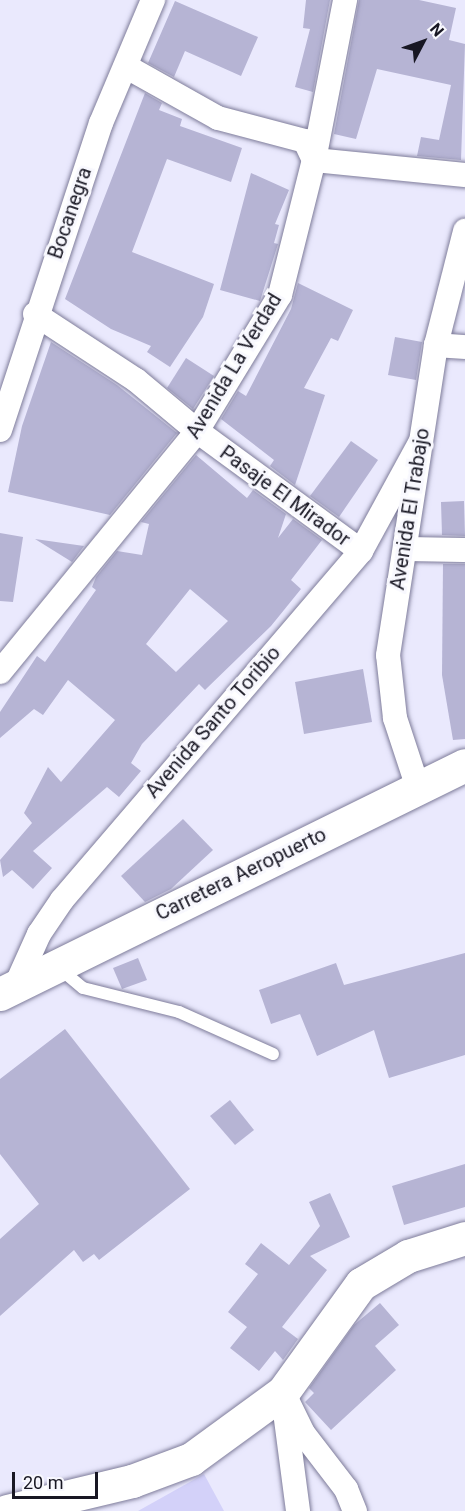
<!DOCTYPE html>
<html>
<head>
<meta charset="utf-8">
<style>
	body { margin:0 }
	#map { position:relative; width:465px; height:1511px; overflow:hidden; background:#eae9fd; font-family:Roboto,sans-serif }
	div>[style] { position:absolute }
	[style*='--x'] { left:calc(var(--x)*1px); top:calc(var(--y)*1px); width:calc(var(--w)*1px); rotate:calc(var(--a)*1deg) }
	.green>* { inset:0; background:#d3d1f9 }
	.building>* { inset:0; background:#b6b4d4 }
	.roads { filter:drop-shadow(0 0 2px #7e7c9a) drop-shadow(0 0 2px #7e7c9a) }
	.service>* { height:12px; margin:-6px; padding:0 6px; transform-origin:6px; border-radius:6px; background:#fff }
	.minor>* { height:24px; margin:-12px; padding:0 12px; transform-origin:12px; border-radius:12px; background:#fff }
	.secondary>* { height:33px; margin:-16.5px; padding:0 16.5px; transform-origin:16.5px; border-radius:16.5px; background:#fff }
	span { translate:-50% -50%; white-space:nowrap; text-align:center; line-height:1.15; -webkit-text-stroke:6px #f8f8fe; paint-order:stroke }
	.street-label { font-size:20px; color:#181723 }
	.north { position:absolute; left:393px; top:12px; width:60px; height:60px; -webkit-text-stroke:4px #f8f8fe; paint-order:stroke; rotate:49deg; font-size:16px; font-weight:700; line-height:24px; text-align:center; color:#181723 }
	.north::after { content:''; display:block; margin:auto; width:21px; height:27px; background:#181723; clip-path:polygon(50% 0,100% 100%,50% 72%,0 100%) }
	.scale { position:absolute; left:12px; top:1472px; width:86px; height:27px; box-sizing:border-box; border:3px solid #181723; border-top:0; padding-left:8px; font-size:18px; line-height:21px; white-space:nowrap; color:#181723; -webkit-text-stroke:4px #f8f8fe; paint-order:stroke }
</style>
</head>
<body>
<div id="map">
	<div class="green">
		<i style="clip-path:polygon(204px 1474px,224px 1511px,138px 1511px)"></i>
	</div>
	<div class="building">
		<i style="clip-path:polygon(306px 0,330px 0,313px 92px,295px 87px,310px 29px,303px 28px)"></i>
		<i style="clip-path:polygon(359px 0,419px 0,456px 8px,449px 40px,465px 44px,461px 160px,417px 156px,421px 137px,439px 140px,451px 85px,377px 69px,356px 139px,334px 134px)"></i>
		<i style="clip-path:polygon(175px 1px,258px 37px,241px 76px,185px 51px,174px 77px,148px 63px)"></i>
		<i style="clip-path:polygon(145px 93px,162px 103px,159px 110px,182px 119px,180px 126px,242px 148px,231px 182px,167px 159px,132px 252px,214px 284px,203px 317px,170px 367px,147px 352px,151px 346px,111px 329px,65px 299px)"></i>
		<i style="clip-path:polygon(251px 173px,289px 190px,275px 224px,279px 225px,274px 243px,278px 244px,260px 301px,220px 290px)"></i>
		<i style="clip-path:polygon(298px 283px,353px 310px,338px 341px,331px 338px,304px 388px,325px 395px,295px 485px,270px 466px,274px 460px,221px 419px,238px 391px,246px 396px,291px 309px)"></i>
		<i style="clip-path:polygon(395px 337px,422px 342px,416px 380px,388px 375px)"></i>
		<i style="clip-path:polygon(51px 342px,117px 385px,177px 433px,110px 515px,8px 492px,22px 426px)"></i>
		<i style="clip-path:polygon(186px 358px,214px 376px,193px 409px,167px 388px)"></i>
		<i style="clip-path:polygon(351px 441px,378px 460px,339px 517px,310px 496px)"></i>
		<i style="clip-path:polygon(evenodd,196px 455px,247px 498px,253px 490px,286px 514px,278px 538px,293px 519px,322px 540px,291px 580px,301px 589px,271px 626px,205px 690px,199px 684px,142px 744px,131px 763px,141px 771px,119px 797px,107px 787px,33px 851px,52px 868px,33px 889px,12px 870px,3px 877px,0 860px,32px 823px,24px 813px,48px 767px,61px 782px,115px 720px,68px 680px,43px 715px,34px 709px,0 738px,0 712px,37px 656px,45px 662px,96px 590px,92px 587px,96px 577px,117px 551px,142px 555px,149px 524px,141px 522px,196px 455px,190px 589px,228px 621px,176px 672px,146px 644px,190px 589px)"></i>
		<i style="clip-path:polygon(464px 501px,465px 536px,442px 535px,441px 502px)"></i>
		<i style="clip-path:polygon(0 533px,23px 537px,13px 602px,0 601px)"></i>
		<i style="clip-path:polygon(35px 539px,84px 546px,72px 562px)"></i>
		<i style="clip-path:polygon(443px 564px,465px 564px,465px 739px,453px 740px,442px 675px)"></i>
		<i style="clip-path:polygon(363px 669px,372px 722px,304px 734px,295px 682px)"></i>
		<i style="clip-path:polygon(183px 819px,213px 850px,171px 889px,145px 902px,121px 876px)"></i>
		<i style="clip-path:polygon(465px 953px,465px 1055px,389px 1078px,374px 1030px,317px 1056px,300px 1014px,271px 1024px,259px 990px,336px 963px,344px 985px)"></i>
		<i style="clip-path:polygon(138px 958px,147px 980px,122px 989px,113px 968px)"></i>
		<i style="clip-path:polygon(65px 1029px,190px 1189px,99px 1260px,94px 1254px,83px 1262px,74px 1250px,0 1316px,0 1239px,39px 1204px,0 1154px,0 1079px)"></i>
		<i style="clip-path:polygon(230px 1100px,254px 1130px,235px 1145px,210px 1116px)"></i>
		<i style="clip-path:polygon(465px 1164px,465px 1207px,404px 1225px,392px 1186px)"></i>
		<i style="clip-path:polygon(330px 1193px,350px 1237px,310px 1256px,327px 1270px,282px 1327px,298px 1339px,283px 1360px,275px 1351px,259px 1371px,230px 1348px,247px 1327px,228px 1312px,258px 1274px,245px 1264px,261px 1243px,289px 1265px,320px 1226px,309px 1202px)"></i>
		<i style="clip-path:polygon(380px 1303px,399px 1325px,375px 1346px,396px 1370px,331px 1430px,305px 1402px,314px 1393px,309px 1388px,354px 1325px)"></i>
	</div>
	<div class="roads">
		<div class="service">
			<i style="--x:59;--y:968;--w:31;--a:40"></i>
			<i style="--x:83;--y:988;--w:99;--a:14"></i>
			<i style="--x:179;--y:1012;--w:103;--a:24.1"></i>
		</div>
		<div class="minor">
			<i style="--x:127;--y:67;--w:104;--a:29.3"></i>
			<i style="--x:218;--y:118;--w:90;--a:14.8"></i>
			<i style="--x:305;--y:141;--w:21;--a:65"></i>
			<i style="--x:314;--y:160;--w:152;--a:5.7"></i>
			<i style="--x:35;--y:314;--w:121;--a:33.2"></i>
			<i style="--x:136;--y:380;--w:80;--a:39.9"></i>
			<i style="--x:197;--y:431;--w:203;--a:36.2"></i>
			<i style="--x:436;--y:345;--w:29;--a:4"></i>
			<i style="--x:0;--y:430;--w:323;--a:-71.8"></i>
			<i style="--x:101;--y:123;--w:134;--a:-67.1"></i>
			<i style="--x:405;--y:549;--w:60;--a:1"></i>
			<i style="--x:0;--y:672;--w:311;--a:-50.7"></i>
			<i style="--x:197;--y:431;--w:159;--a:-58.6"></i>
			<i style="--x:280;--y:295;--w:139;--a:-75.9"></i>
			<i style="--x:314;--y:160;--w:163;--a:-79"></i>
			<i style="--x:418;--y:788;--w:74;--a:-108.2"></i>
			<i style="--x:395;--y:718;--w:63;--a:-96.3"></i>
			<i style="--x:388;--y:655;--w:314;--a:-81.2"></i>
			<i style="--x:436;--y:345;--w:118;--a:-75.7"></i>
			<i style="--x:17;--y:983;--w:54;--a:-65.8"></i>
			<i style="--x:39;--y:934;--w:41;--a:-55.9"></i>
			<i style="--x:62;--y:900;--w:460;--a:-49.4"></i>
			<i style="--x:361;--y:551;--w:123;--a:-61.4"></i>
			<i style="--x:283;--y:1392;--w:46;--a:64"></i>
			<i style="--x:303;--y:1433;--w:71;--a:52.5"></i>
			<i style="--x:346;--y:1489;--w:24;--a:68"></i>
			<i style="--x:285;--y:1412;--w:100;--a:82.5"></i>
		</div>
		<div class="secondary">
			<i style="--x:0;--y:994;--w:518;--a:-26.22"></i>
			<i style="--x:7;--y:1511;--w:129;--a:-13.5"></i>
			<i style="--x:132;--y:1481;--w:63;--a:-20.4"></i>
			<i style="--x:191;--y:1459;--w:114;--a:-36.1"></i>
			<i style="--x:283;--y:1392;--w:133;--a:-54.2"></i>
			<i style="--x:361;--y:1284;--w:55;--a:-30.8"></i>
			<i style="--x:408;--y:1256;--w:60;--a:-17.5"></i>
		</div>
	</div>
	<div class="street-label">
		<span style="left:70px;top:213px;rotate:-71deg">Bocanegra</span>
		<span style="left:234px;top:366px;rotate:-59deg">Avenida La Verdad</span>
		<span style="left:285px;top:496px;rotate:36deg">Pasaje El Mirador</span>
		<span style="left:410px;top:509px;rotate:-81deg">Avenida El Trabajo</span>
		<span style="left:213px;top:722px;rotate:-49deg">Avenida Santo Toribio</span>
		<span style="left:241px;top:874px;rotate:-26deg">Carretera Aeropuerto</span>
	</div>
	<div class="north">N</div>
	<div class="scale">20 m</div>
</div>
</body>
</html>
